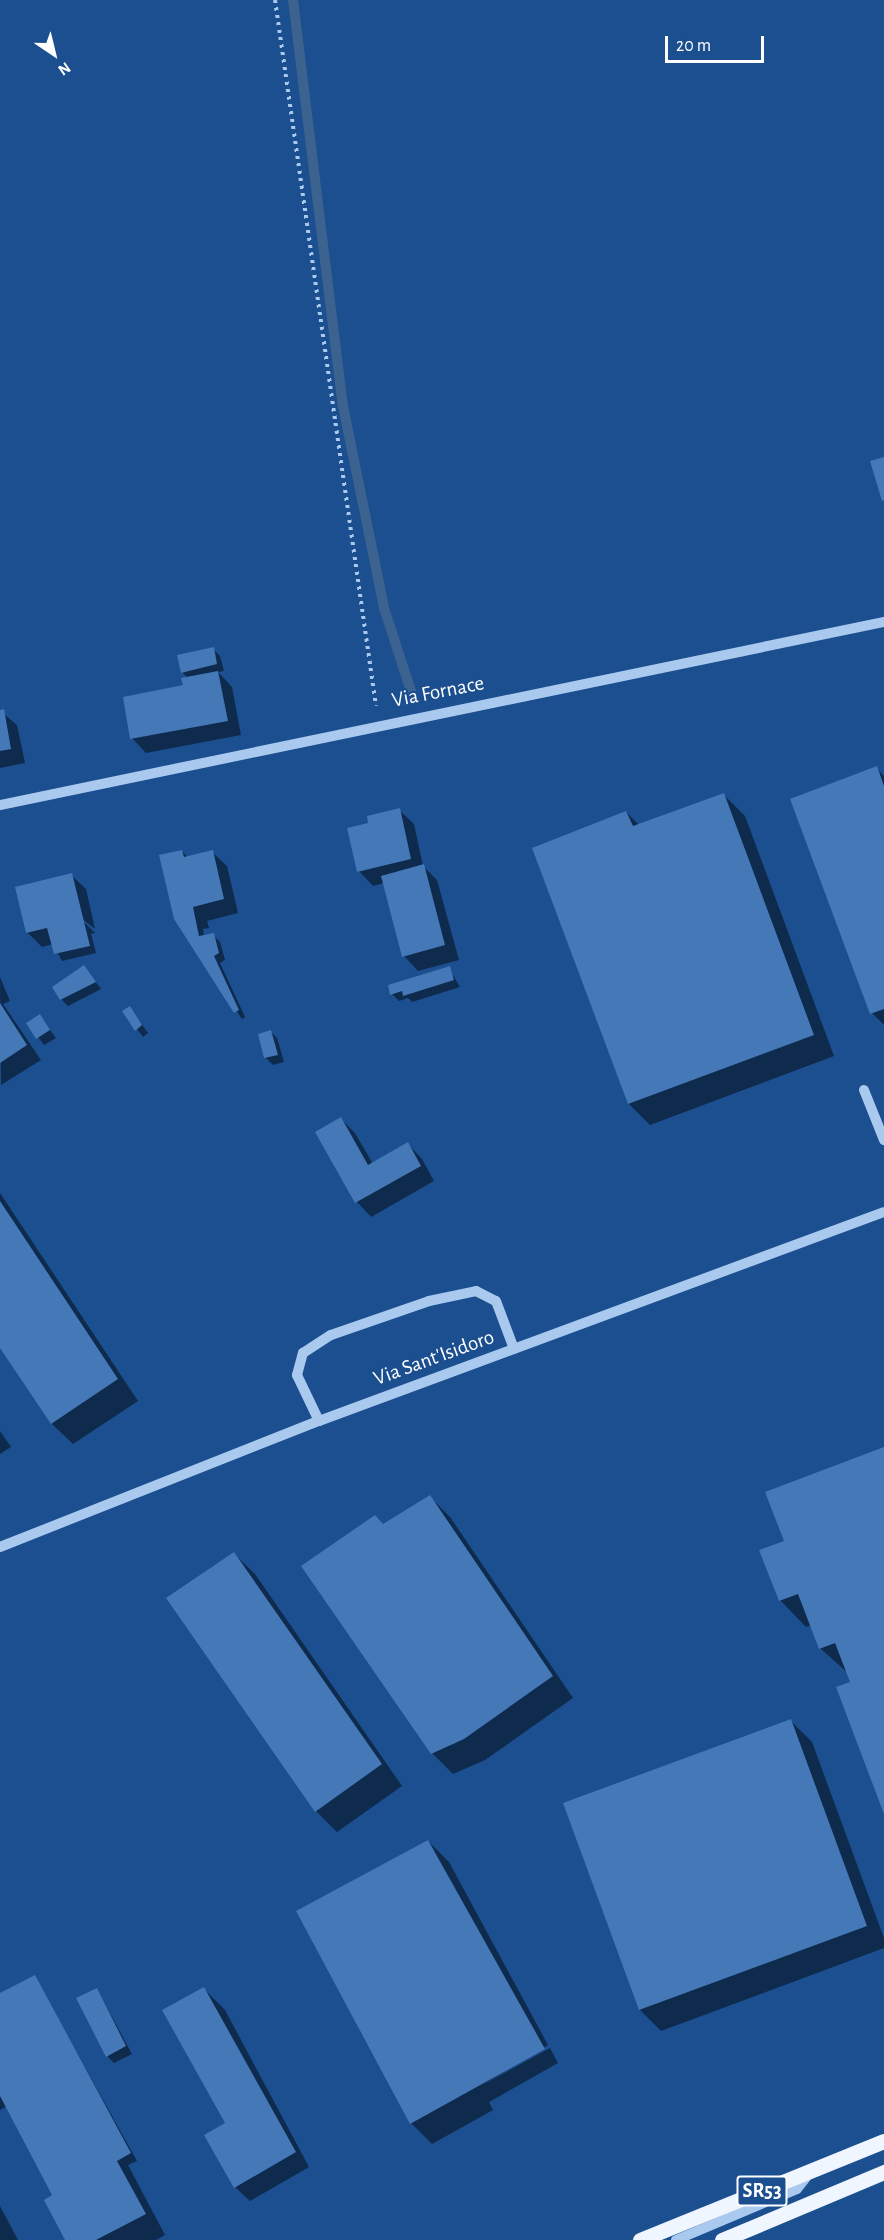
<!DOCTYPE html>
<html>
<head>
<meta charset="utf-8">
<style>
	body { margin:0 }
	#map { position:relative; width:884px; height:2240px; overflow:hidden; background:#1b4f8f; font-family:"Alegreya Sans",sans-serif }
	div>[style] { position:absolute }
	[style*='--x'] { left:calc(var(--x)*1px); top:calc(var(--y)*1px); width:calc(var(--w)*1px); rotate:calc(var(--a)*1deg) }
	.shadow>* { inset:0; background:#0007 }
	.stream>* { height:10px; margin:-5px; padding:0 5px; transform-origin:5px; border-radius:5px; background:#3c6290 }
	.building>* { inset:0; background:#4478b7 }
	.path>* { height:4px; margin-top:-2px; transform-origin:0; background:repeating-linear-gradient(90deg,#a9c9ee 0 3px,transparent 0 7.5px) }
	.minor>* { height:10px; margin:-5px; padding:0 5px; transform-origin:5px; border-radius:5px; background:#a9c9ee }
	.major>* { height:15px; margin:-7.5px; padding:0 7.5px; transform-origin:7.5px; border-radius:7.5px; background:#f0f6ff }
	span { translate:-50% -50%; white-space:nowrap; text-align:center; line-height:1.15; -webkit-text-stroke:4.5px #1b4f8f; paint-order:stroke }
	.shield-label span { padding:2px 4px; background:#1b4f8f; border:2px solid; border-radius:4px; -webkit-text-stroke-width:0 }
	.shield-label { font-size:20px; color:#fff; font-weight:700 }
	.street-label { font-size:21px; color:#fff }
	.north { position:absolute; left:24px; top:24px; width:60px; height:60px; -webkit-text-stroke:4px #1b4f8f; paint-order:stroke; rotate:145deg; font-size:16px; font-weight:700; line-height:24px; text-align:center; color:#fff }
	.north::after { content:''; display:block; margin:auto; width:21px; height:27px; background:#fff; clip-path:polygon(50% 0,100% 100%,50% 72%,0 100%) }
	.scale { position:absolute; left:665px; top:36px; width:99px; height:27px; box-sizing:border-box; border:3px solid #fff; border-top:0; padding-left:8px; font-size:18px; line-height:21px; white-space:nowrap; color:#fff; -webkit-text-stroke:4px #1b4f8f; paint-order:stroke }
</style>
</head>
<body>
<div id="map">
	<div class="shadow">
		<i style="clip-path:polygon(213px 649px,220px 656px,224px 671px,218px 672px,232px 687px,241px 735px,146px 753px,132px 738px,184px 686px,188px 678px,182px 672px)"></i>
		<i style="clip-path:polygon(0 711px,17px 725px,25px 763px,0 768px)"></i>
		<i style="clip-path:polygon(876px 768px,884px 776px,884px 1025px,872px 1013px)"></i>
		<i style="clip-path:polygon(724px 795px,745px 816px,834px 1056px,650px 1125px,629px 1104px,534px 849px,626px 812px,639px 825px)"></i>
		<i style="clip-path:polygon(399px 810px,414px 824px,423px 866px,437px 880px,459px 960px,418px 971px,404px 956px,384px 883px,373px 886px,359px 871px,370px 824px)"></i>
		<i style="clip-path:polygon(182px 851px,188px 858px,212px 852px,227px 866px,238px 913px,207px 921px,209px 928px,203px 929px,204px 936px,213px 935px,220px 942px,225px 960px,220px 963px,245px 1017px,242px 1019px,175px 918px)"></i>
		<i style="clip-path:polygon(71px 875px,86px 889px,95px 929px,76px 914px,95px 933px,91px 934px,96px 953px,62px 961px,53px 944px,42px 947px,27px 932px)"></i>
		<i style="clip-path:polygon(84px 967px,101px 989px,68px 1006px,61px 999px)"></i>
		<i style="clip-path:polygon(449px 968px,460px 987px,412px 1002px,408px 998px,399px 1001px,392px 994px,389px 986px)"></i>
		<i style="clip-path:polygon(0 977px,10px 1001px,3px 1004px,41px 1060px,1px 1085px)"></i>
		<i style="clip-path:polygon(130px 1008px,148px 1033px,143px 1037px,124px 1011px)"></i>
		<i style="clip-path:polygon(39px 1016px,56px 1038px,44px 1045px,28px 1024px)"></i>
		<i style="clip-path:polygon(270px 1031px,277px 1038px,284px 1062px,273px 1065px,266px 1058px)"></i>
		<i style="clip-path:polygon(341px 1119px,355px 1133px,373px 1164px,408px 1144px,422px 1159px,434px 1181px,371px 1217px,357px 1202px,317px 1132px)"></i>
		<i style="clip-path:polygon(0 1193px,138px 1401px,73px 1444px,52px 1424px,0 1345px)"></i>
		<i style="clip-path:polygon(0 1431px,11px 1447px,0 1454px)"></i>
		<i style="clip-path:polygon(884px 1448px,884px 1810px,849px 1674px,820px 1648px,811px 1625px,806px 1627px,780px 1600px,786px 1542px)"></i>
		<i style="clip-path:polygon(429px 1496px,450px 1517px,573px 1698px,485px 1760px,453px 1774px,432px 1753px,384px 1525px)"></i>
		<i style="clip-path:polygon(234px 1554px,255px 1574px,402px 1786px,337px 1832px,316px 1811px)"></i>
		<i style="clip-path:polygon(791px 1721px,812px 1742px,884px 1938px,884px 1948px,661px 2031px,640px 2010px)"></i>
		<i style="clip-path:polygon(428px 1841px,449px 1862px,548px 2045px,479px 2087px,550px 2048px,558px 2063px,489px 2102px,493px 2110px,432px 2144px,411px 2123px)"></i>
		<i style="clip-path:polygon(34px 1976px,137px 2161px,128px 2165px,165px 2235px,156px 2240px,67px 2240px,54px 2196px,7px 2106px,0 2110px,0 1995px)"></i>
		<i style="clip-path:polygon(97px 1989px,132px 2054px,114px 2063px,107px 2056px)"></i>
		<i style="clip-path:polygon(204px 1989px,225px 2010px,309px 2167px,250px 2201px,235px 2187px)"></i>
		<i style="clip-path:polygon(0 2206px,18px 2240px,0 2240px)"></i>
	</div>
	<div class="stream">
		<i style="--x:293;--y:0;--w:409;--a:83"></i>
		<i style="--x:343;--y:406;--w:206;--a:78.5"></i>
		<i style="--x:384;--y:608;--w:90;--a:72"></i>
	</div>
	<div class="building">
		<i style="clip-path:polygon(884px 457px,884px 500px,882px 501px,870px 461px)"></i>
		<i style="clip-path:polygon(214px 647px,217px 664px,181px 673px,177px 655px)"></i>
		<i style="clip-path:polygon(218px 671px,228px 721px,130px 739px,123px 697px,183px 685px,181px 678px)"></i>
		<i style="clip-path:polygon(4px 709px,11px 749px,0 751px,0 710px)"></i>
		<i style="clip-path:polygon(877px 766px,884px 786px,884px 1009px,870px 1014px,790px 799px)"></i>
		<i style="clip-path:polygon(724px 793px,814px 1035px,628px 1104px,532px 848px,626px 811px,633px 826px)"></i>
		<i style="clip-path:polygon(400px 808px,411px 859px,357px 872px,347px 828px,368px 823px,367px 816px)"></i>
		<i style="clip-path:polygon(182px 850px,184px 857px,213px 850px,224px 899px,193px 907px,199px 936px,214px 933px,219px 953px,214px 956px,239px 1010px,234px 1013px,174px 919px,159px 855px)"></i>
		<i style="clip-path:polygon(424px 864px,445px 945px,402px 957px,381px 876px)"></i>
		<i style="clip-path:polygon(72px 873px,90px 946px,54px 954px,47px 928px,26px 933px,15px 887px)"></i>
		<i style="clip-path:polygon(84px 965px,96px 982px,60px 1000px,52px 987px)"></i>
		<i style="clip-path:polygon(450px 966px,454px 980px,403px 996px,402px 991px,390px 995px,388px 985px)"></i>
		<i style="clip-path:polygon(0 1003px,27px 1045px,0 1063px)"></i>
		<i style="clip-path:polygon(130px 1006px,142px 1025px,135px 1031px,122px 1011px)"></i>
		<i style="clip-path:polygon(40px 1014px,50px 1030px,36px 1039px,26px 1023px)"></i>
		<i style="clip-path:polygon(271px 1030px,278px 1055px,264px 1058px,258px 1034px)"></i>
		<i style="clip-path:polygon(341px 1117px,368px 1165px,408px 1142px,421px 1166px,355px 1203px,315px 1132px)"></i>
		<i style="clip-path:polygon(0 1201px,118px 1379px,51px 1424px,0 1348px)"></i>
		<i style="clip-path:polygon(884px 1447px,884px 1814px,836px 1687px,850px 1682px,835px 1643px,819px 1649px,798px 1594px,779px 1601px,759px 1550px,784px 1541px,765px 1492px)"></i>
		<i style="clip-path:polygon(430px 1495px,553px 1676px,464px 1739px,431px 1754px,301px 1566px,375px 1515px,383px 1524px)"></i>
		<i style="clip-path:polygon(234px 1552px,382px 1764px,315px 1812px,166px 1598px)"></i>
		<i style="clip-path:polygon(791px 1719px,867px 1926px,639px 2010px,563px 1803px)"></i>
		<i style="clip-path:polygon(428px 1840px,545px 2049px,410px 2124px,296px 1911px)"></i>
		<i style="clip-path:polygon(35px 1975px,131px 2153px,117px 2161px,146px 2214px,96px 2240px,65px 2240px,44px 2200px,52px 2195px,0 2096px,0 1993px)"></i>
		<i style="clip-path:polygon(204px 1987px,296px 2152px,234px 2188px,204px 2135px,225px 2123px,162px 2010px)"></i>
		<i style="clip-path:polygon(97px 1988px,126px 2046px,106px 2057px,76px 1998px)"></i>
	</div>
	<div class="path">
		<i style="--x:275;--y:0;--w:713;--a:81.86"></i>
	</div>
	<div class="minor">
		<i style="--x:0;--y:805;--w:903;--a:-11.7"></i>
		<i style="--x:864;--y:1090;--w:54;--a:68.2"></i>
		<i style="--x:319;--y:1421;--w:51;--a:-115.6"></i>
		<i style="--x:297;--y:1375;--w:23;--a:-75"></i>
		<i style="--x:303;--y:1353;--w:33;--a:-33"></i>
		<i style="--x:331;--y:1335;--w:104;--a:-19.1"></i>
		<i style="--x:429;--y:1301;--w:48;--a:-12"></i>
		<i style="--x:476;--y:1291;--w:22;--a:27"></i>
		<i style="--x:496;--y:1301;--w:51;--a:69.4"></i>
		<i style="--x:0;--y:1547;--w:343;--a:-21.6"></i>
		<i style="--x:319;--y:1421;--w:602;--a:-20.3"></i>
		<i style="--x:676;--y:2240;--w:131;--a:-22.9"></i>
		<i style="--x:797;--y:2189;--w:23;--a:-52"></i>
	</div>
	<div class="major">
		<i style="--x:640;--y:2240;--w:263;--a:-22.1"></i>
		<i style="--x:722;--y:2240;--w:176;--a:-22.8"></i>
	</div>
	<div class="shield-label">
		<span style="left:762px;top:2191px">SR53</span>
	</div>
	<div class="street-label">
		<span style="left:438px;top:692px;rotate:-11deg">Via Fornace</span>
		<span style="left:434px;top:1358px;rotate:-20deg">Via Sant'Isidoro</span>
	</div>
	<div class="north">N</div>
	<div class="scale">20 m</div>
</div>
</body>
</html>
